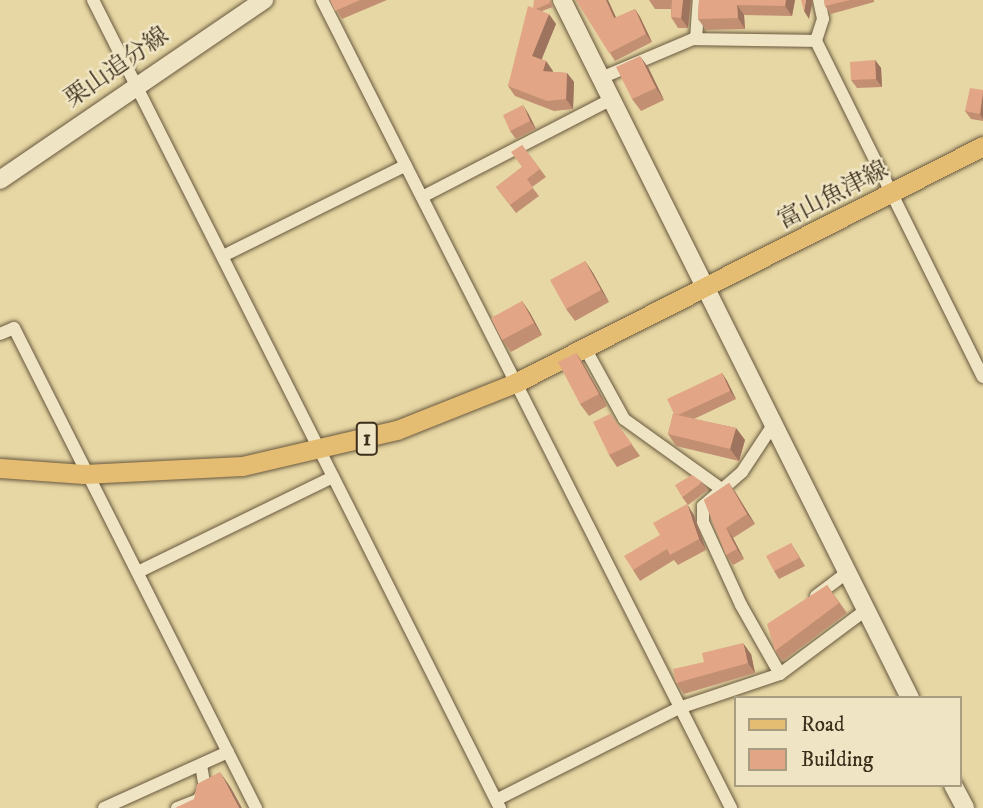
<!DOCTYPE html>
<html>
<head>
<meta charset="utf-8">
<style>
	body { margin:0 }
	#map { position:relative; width:983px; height:808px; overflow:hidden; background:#e7d7a4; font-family:"IM FELL DW Pica","Noto Serif JP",serif }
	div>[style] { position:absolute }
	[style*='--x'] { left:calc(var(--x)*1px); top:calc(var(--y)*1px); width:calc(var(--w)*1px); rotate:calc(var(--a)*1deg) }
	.roads { filter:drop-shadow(0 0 2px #68583e) drop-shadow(0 0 2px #68583e) }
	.street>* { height:12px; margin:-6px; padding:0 6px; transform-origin:6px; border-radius:6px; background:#efe5c4 }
	.secondary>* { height:18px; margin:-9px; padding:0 9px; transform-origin:9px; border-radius:9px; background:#efe5c4 }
	.primary>* { height:19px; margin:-9.5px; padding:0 9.5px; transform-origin:9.5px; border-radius:9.5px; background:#e4bc72 }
	.wall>* { inset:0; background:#c28f73 }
	.shaded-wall>* { inset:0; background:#9e745e }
	.building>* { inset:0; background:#e2a686 }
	span { translate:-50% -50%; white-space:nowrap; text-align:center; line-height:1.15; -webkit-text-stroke:5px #efe5c4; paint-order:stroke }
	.shield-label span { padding:2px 5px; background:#efe5c4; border:2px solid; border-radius:5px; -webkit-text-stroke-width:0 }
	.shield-label { font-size:23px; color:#3d2e1c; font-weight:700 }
	.street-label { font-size:24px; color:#3d2e1c }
	.legend { position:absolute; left:734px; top:696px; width:228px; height:91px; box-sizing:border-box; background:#efe5c4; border:2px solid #a89c81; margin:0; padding:9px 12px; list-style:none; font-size:21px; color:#3d2e1c }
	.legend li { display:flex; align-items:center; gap:14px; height:35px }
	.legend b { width:35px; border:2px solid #a89c81 }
</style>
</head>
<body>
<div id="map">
	<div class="roads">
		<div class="street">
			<i style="--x:93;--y:0;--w:905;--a:63.27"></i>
			<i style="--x:322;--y:0;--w:906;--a:63.15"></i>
			<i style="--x:819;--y:0;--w:19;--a:78"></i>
			<i style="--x:823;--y:19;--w:23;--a:108"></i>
			<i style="--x:816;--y:41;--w:375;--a:63.6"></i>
			<i style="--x:696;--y:39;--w:39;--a:-86"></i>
			<i style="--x:601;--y:78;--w:100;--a:-23"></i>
			<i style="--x:693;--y:39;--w:123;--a:0.9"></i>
			<i style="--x:422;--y:197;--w:214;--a:-27.3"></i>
			<i style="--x:223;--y:256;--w:204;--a:-26.4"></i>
			<i style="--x:0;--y:334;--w:15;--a:-23"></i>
			<i style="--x:14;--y:328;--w:538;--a:63.24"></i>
			<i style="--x:585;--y:348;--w:81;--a:61.2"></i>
			<i style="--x:624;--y:419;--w:118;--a:35.7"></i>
			<i style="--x:773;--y:425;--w:56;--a:123.4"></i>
			<i style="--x:742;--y:472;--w:52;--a:138.9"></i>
			<i style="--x:703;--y:506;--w:16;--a:90"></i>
			<i style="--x:703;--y:522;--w:91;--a:65.4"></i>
			<i style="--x:741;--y:605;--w:79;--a:60.5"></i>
			<i style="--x:780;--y:674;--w:107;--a:-36.7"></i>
			<i style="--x:138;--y:572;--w:217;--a:-26"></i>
			<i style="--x:816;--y:596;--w:39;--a:-37"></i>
			<i style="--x:496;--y:800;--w:205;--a:-26.7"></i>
			<i style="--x:679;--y:708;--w:107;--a:-18.6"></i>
			<i style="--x:104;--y:808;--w:136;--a:-24.3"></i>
			<i style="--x:177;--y:808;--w:22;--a:-21"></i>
			<i style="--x:198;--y:800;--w:14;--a:-60"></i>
			<i style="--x:205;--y:788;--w:23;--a:-100"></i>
		</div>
		<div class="secondary">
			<i style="--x:562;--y:0;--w:780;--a:63.5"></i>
			<i style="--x:0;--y:180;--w:320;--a:-34.3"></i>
			<i style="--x:953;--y:785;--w:26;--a:62"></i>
		</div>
		<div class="primary">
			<i style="--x:0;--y:468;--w:84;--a:4.1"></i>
			<i style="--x:84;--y:474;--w:158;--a:-2.9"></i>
			<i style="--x:242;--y:466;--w:159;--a:-13.1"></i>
			<i style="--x:397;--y:430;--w:127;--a:-21.7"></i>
			<i style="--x:515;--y:383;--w:525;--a:-26.86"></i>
		</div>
	</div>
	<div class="wall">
		<i style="clip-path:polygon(330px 0,387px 0,342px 19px)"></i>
		<i style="clip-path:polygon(551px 0,553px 7px,542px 11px,556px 24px,541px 59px,546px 61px,553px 72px,567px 73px,574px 82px,573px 109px,554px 111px,515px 96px,508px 86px,533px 8px)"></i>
		<i style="clip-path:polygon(576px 0,608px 0,616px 18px,635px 9px,640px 17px,652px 42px,615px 61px)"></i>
		<i style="clip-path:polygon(649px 0,691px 0,688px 28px,678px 28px,671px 17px,671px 9px,655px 9px)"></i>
		<i style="clip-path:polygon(699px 0,795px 0,792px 16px,744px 15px,745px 29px,706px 30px,698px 19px)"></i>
		<i style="clip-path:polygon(824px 0,874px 0,874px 2px,831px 14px,825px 6px)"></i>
		<i style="clip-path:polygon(875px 60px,881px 68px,882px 87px,857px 88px,851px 80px)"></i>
		<i style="clip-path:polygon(648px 67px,664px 100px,641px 111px,632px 99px)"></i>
		<i style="clip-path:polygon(983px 90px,983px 121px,971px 119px,965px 111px)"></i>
		<i style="clip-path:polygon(528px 113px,536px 129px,516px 139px,510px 131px)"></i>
		<i style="clip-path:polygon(522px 145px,546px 177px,532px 187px,539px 196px,516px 213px,496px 187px,522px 167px)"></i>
		<i style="clip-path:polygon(585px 261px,593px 273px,609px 302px,575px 321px,566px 309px)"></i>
		<i style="clip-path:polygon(522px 301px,530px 313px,542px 335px,511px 352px,502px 340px)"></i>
		<i style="clip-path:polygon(576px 353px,584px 365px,607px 406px,589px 416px,580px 404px)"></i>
		<i style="clip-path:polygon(722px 373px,727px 381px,736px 399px,694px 419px,736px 428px,745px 440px,739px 461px,676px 446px,668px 434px,673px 414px)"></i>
		<i style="clip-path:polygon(610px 414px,640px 456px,617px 467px,609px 455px)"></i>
		<i style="clip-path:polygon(702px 482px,708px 490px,688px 505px,682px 497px)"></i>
		<i style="clip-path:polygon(729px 483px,755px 524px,733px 538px,744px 559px,733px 565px,726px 555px,704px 500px)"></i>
		<i style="clip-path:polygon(694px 515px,706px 550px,678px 565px,674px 560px,640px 581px,633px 570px)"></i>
		<i style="clip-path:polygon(791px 543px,805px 566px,779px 579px,774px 571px)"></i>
		<i style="clip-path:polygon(827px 585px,847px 613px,783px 661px,775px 651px)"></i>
		<i style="clip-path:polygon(751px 654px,755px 673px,684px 694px,676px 683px)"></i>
	</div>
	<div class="shaded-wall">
		<i style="clip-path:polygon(606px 0,608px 0,620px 26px,614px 18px)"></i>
		<i style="clip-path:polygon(683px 0,691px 0,688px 28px,681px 18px)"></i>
		<i style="clip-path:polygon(786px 0,795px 0,792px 16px,785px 6px)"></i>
		<i style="clip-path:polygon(806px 0,813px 0,809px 19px,804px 11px)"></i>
		<i style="clip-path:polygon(737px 5px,744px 15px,745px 29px,738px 18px)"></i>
		<i style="clip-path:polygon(635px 9px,640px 17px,652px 42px,646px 34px)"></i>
		<i style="clip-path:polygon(549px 14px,556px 24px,539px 66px,532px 56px)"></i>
		<i style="clip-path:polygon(640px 56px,648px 67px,664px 100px,656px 88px)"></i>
		<i style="clip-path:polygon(875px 60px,881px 68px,882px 87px,876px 79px)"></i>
		<i style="clip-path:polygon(546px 61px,553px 71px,550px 81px,543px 71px)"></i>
		<i style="clip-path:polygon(567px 73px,574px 82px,573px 109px,566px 99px)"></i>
		<i style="clip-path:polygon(983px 95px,983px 119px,980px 114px)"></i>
		<i style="clip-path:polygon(523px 105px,528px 113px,536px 129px,530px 121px)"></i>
		<i style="clip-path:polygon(585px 261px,593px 273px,609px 302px,601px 290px)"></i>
		<i style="clip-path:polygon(522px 301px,530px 313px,542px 335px,534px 323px)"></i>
		<i style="clip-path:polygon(576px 353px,584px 365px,607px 406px,599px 394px)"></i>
		<i style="clip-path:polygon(722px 373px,727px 381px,736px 399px,730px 391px)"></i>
		<i style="clip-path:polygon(736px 428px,745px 440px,739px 461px,730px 449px)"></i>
		<i style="clip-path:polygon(729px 483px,736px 493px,755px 524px,747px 514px)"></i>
		<i style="clip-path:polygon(687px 504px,694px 515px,706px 550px,699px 539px)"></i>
		<i style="clip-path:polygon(726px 528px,733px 538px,744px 559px,737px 549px)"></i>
		<i style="clip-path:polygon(743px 643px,751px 654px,755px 673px,748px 663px)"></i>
		<i style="clip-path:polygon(220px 772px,231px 788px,242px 808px,239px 808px)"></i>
	</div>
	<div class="building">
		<i style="clip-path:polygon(330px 0,360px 0,335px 11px)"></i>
		<i style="clip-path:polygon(534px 0,549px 0,550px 3px,536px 9px,533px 8px)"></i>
		<i style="clip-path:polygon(576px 0,606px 0,614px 18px,635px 9px,646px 34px,609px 53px)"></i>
		<i style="clip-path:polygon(672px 0,683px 0,681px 18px,671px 17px)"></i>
		<i style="clip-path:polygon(699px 0,786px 0,785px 6px,737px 5px,738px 18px,698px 19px)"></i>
		<i style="clip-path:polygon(801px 0,806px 0,804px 11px)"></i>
		<i style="clip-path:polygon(824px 0,850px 0,825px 6px)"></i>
		<i style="clip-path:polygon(528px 6px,549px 14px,532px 56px,546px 61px,543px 71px,567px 73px,566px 99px,547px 101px,508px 86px)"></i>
		<i style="clip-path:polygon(640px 56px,656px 88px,632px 99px,616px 67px)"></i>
		<i style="clip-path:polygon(875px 60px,876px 79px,851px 80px,850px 62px)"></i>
		<i style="clip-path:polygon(970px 88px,983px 90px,980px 114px,965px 111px)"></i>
		<i style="clip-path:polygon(523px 105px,530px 121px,510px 131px,503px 115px)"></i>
		<i style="clip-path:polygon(522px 145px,540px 169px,527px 179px,533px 188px,510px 205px,496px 187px,522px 167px,511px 152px)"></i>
		<i style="clip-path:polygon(585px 261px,601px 290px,566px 309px,550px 280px)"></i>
		<i style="clip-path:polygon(522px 301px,534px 323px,502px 340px,491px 318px)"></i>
		<i style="clip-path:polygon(576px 353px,599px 394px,580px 404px,558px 362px)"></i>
		<i style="clip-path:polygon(722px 373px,730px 391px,678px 415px,674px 414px,667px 399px)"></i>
		<i style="clip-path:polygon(610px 414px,632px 444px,609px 455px,593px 422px)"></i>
		<i style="clip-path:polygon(673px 414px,736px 428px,730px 449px,668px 434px)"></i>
		<i style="clip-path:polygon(692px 475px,702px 482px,682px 497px,675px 485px)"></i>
		<i style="clip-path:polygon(729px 483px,747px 514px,726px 528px,737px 549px,726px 555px,704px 500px)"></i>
		<i style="clip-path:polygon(687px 504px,699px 539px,670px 555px,667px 549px,633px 570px,624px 556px,660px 535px,653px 523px)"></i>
		<i style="clip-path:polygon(791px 543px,799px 558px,774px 571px,766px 556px)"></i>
		<i style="clip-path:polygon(827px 585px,839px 603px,775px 651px,767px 624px)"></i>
		<i style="clip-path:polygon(743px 643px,748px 663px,676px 683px,673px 669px,704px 662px,702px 653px)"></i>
		<i style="clip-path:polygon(220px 772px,239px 808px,175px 808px,194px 799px,197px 784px)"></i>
	</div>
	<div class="shield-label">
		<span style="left:367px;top:439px">1</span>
	</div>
	<div class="street-label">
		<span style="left:117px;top:68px;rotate:-35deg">栗山追分線</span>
		<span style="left:833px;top:196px;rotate:-27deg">富山魚津線</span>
	</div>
	<ul class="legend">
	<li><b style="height:9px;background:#e4bc72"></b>Road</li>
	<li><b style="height:19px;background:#e2a686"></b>Building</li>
	</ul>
</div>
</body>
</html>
